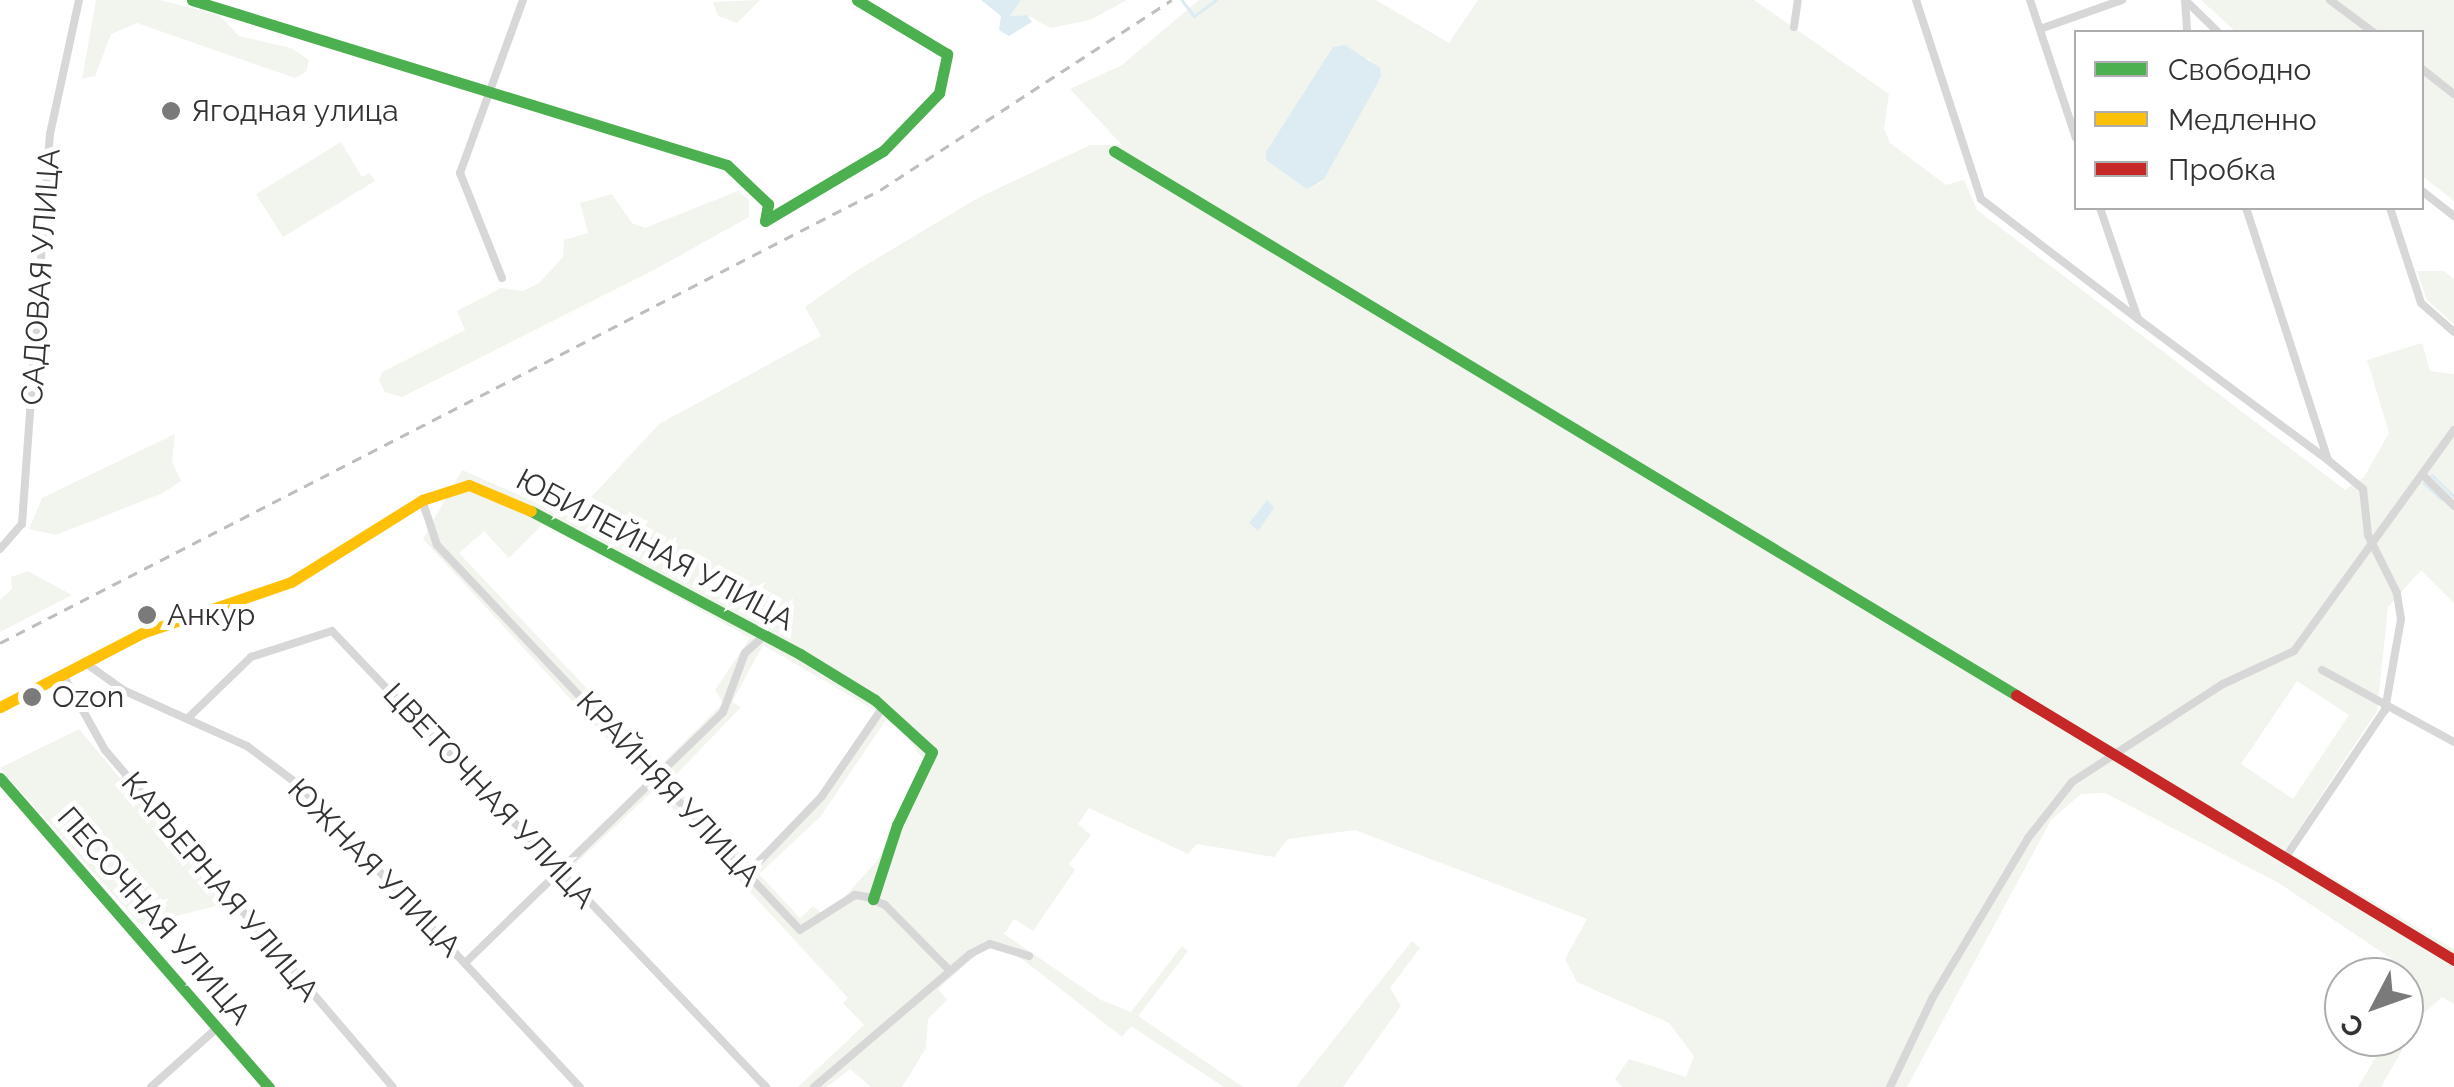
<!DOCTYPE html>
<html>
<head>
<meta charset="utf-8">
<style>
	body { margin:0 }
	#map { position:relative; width:2454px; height:1087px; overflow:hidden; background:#fff; font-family:Raleway,sans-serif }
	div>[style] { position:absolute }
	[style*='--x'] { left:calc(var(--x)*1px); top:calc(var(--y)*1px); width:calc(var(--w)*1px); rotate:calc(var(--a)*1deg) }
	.green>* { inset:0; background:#f1f5ed }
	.water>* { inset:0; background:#ddebf3 }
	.stream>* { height:2.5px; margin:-1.25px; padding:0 1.25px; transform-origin:1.25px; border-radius:1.25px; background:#ddebf3 }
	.street>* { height:8px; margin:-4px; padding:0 4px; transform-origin:4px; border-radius:4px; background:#d7d7d7 }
	.fast>* { height:11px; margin:-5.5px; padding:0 5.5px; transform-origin:5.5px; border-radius:5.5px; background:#4caf50 }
	.slow>* { height:11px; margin:-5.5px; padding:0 5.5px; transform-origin:5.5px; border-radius:5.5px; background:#ffc107 }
	.jam>* { height:11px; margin:-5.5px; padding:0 5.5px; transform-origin:5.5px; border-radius:5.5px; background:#c62828 }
	.rail>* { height:2.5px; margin-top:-1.25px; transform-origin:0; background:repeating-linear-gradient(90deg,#bebebe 0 10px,transparent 0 18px) }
	.dots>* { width:28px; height:28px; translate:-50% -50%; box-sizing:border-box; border:5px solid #fff; border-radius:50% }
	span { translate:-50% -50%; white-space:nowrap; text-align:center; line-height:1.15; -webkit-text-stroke:10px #fff; paint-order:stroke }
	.poi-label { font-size:30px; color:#333 }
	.left { translate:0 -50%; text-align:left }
	.street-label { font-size:30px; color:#333 }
	.legend { position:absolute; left:2074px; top:30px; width:350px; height:180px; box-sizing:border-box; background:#fff; border:2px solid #adadad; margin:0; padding:12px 18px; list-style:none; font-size:30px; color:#333 }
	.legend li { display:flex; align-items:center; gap:20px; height:50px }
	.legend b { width:50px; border:2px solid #adadad }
	.north { position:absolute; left:2324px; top:957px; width:100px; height:100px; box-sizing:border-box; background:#fff; border:2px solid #adadad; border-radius:50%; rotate:229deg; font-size:28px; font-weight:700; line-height:40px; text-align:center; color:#333 }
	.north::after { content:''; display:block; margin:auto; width:35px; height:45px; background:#7a7a7a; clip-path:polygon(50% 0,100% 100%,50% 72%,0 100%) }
</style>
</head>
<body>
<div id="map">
	<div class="green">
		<i style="clip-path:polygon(96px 0,160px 0,219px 15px,239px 36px,291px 48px,309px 60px,306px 72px,295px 78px,137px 23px,111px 34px,95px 76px,82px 79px)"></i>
		<i style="clip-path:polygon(760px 0,737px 23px,718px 16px,713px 2px)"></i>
		<i style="clip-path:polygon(1021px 0,1127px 0,1090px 20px,1050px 28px,1027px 15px,1010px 16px)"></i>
		<i style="clip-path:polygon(evenodd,1199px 0,1376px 0,1449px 43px,1478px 0,1754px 0,1889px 94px,1884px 128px,1890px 143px,1946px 185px,1964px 180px,1977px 210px,2345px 490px,2364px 477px,2389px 433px,2367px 360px,2422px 343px,2430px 371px,2454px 374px,2454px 603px,2421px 570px,2388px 607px,2377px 711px,2285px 850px,2454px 949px,2454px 1004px,2442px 997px,2423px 1014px,2381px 1087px,2358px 1087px,2388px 1037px,2404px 1037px,2404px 1010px,2412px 996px,2398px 963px,2277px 882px,2105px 793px,2081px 794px,2051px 820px,1907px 1087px,1622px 1087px,1615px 1079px,1629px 1059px,1686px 1077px,1694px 1056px,1669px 1023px,1577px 982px,1565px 959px,1587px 919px,1355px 830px,1288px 839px,1274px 857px,1197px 844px,1188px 854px,1089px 808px,1078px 824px,1091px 835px,1069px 864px,1075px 870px,1033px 931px,1014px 919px,1004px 934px,1101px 1000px,1131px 1012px,1182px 946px,1188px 951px,1138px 1016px,1243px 1087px,1224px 1087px,1131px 1026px,1122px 1037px,1012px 951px,996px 948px,982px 950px,938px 989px,947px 1000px,928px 1019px,926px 1048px,902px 1087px,871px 1087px,850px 1069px,827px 1087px,798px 1087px,864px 1025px,843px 1003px,848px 998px,655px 789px,572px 867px,564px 861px,646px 781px,423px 539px,462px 470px,572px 518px,659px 424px,821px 336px,805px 307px,856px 271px,978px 198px,1090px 145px,1122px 145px,1070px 89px,1122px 65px,1199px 0,1368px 58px,1381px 77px,1317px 188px,1368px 58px,1199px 0,544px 523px,750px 638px,715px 690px,723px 703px,660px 766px,459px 553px,484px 531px,509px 558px,544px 523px,1199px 0,763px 645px,878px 712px,811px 811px,752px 866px,670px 781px,741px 707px,732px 702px,763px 645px,1199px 0,2297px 681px,2349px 715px,2293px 799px,2241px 764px,2297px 681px,1199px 0,886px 720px,904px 732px,927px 765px,877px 861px,826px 917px,813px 906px,800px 918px,759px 874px,820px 817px,886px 720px)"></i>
		<i style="clip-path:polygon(2201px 0,2454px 0,2454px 201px,2422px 176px,2422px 32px,2236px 32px)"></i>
		<i style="clip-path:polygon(341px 142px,362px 177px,370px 173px,375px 181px,283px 237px,256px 194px)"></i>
		<i style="clip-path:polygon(738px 191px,749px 200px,749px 217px,654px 270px,402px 397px,385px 392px,379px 381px,382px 372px,465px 330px,457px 311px,501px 288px,523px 291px,539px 283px,563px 257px,564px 240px,588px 233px,580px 203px,612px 194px,632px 223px,645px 228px)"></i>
		<i style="clip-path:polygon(2417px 271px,2444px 271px,2454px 279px,2454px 324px,2427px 300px)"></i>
		<i style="clip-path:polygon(175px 434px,172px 462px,181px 481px,163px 493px,56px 535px,29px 529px,42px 498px)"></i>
		<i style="clip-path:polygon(28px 571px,72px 595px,0 632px,0 600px,12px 589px,11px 577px)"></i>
		<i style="clip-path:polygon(79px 729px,224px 904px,140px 925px,0 768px)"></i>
		<i style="clip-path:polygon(1412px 941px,1420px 948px,1390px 988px,1401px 1006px,1343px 1087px,1296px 1087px)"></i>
	</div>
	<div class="water">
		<i style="clip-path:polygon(981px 0,1021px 0,1010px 16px,1027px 15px,1032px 22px,1009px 36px,999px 30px,1001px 16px)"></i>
		<i style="clip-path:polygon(1345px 45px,1380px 68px,1381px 77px,1324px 179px,1307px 189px,1266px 160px,1266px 152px,1333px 47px)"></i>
		<i style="clip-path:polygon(1267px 500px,1274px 508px,1258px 531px,1249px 523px)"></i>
	</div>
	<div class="stream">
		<i style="--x:1182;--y:0;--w:20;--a:53"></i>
		<i style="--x:1194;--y:16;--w:27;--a:-36"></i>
		<i style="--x:2432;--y:475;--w:30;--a:44"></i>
		<i style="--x:2424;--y:483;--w:24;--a:42"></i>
	</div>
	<div class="street">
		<i style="--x:1916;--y:0;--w:209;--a:71.9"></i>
		<i style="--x:1981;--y:199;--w:198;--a:37.4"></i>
		<i style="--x:2030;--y:0;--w:145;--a:71.6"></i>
		<i style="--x:2185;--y:0;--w:46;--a:44.1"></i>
		<i style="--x:2185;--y:0;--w:32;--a:86"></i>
		<i style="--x:2330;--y:0;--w:54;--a:36.7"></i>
		<i style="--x:1794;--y:27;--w:27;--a:-82"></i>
		<i style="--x:2040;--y:29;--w:87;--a:-19.5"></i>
		<i style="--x:2422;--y:69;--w:41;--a:38"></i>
		<i style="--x:2422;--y:191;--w:41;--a:38"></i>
		<i style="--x:2100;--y:208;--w:117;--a:71.1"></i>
		<i style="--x:2138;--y:319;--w:237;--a:36.6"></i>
		<i style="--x:2328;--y:460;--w:265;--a:-108"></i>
		<i style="--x:2390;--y:208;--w:100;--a:71.9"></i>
		<i style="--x:2421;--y:303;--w:44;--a:41.3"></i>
		<i style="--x:502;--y:278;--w:113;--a:-111.8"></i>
		<i style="--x:460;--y:173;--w:184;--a:-70"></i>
		<i style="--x:2424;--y:476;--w:42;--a:45"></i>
		<i style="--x:422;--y:500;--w:47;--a:71.6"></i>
		<i style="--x:437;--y:545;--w:529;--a:46.68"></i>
		<i style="--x:800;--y:930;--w:65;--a:-32.5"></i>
		<i style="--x:855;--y:895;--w:12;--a:9"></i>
		<i style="--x:867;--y:897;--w:20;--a:24"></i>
		<i style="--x:885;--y:905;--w:91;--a:45.4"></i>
		<i style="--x:0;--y:549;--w:33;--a:-49"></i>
		<i style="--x:22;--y:524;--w:391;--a:-85.9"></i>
		<i style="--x:50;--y:134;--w:137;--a:-77.8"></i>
		<i style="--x:84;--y:662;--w:50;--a:35.3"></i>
		<i style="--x:125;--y:691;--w:134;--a:24.3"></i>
		<i style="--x:247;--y:746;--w:65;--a:36.9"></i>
		<i style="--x:299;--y:785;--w:413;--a:47.1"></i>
		<i style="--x:2322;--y:670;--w:150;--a:28.6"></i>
		<i style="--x:63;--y:675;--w:86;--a:60.8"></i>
		<i style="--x:105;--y:750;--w:443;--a:49.5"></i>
		<i style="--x:188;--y:718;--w:88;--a:-44.1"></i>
		<i style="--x:251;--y:657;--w:85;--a:-17.8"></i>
		<i style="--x:332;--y:631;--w:630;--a:46.42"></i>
		<i style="--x:2285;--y:858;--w:179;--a:-56"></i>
		<i style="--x:2385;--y:710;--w:92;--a:-80"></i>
		<i style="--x:2401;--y:619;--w:26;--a:-99"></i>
		<i style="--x:2397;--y:593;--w:65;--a:-116.6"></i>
		<i style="--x:2368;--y:535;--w:46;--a:-96.2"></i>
		<i style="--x:2363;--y:489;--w:45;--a:-140.4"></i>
		<i style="--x:748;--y:873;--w:107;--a:-46.1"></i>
		<i style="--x:822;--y:796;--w:108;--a:-55.6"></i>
		<i style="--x:465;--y:963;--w:360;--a:-44.2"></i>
		<i style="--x:723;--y:712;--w:63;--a:-69.6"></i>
		<i style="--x:745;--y:653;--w:25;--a:-42"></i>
		<i style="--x:151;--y:1087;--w:90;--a:-41.8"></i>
		<i style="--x:814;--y:1087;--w:205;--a:-40.4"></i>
		<i style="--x:970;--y:954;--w:22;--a:-27"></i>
		<i style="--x:990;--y:944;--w:41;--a:17.1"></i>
		<i style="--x:1890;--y:1087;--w:100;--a:-64.5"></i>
		<i style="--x:1933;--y:997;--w:185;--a:-59.1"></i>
		<i style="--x:2028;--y:838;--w:71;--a:-51.8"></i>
		<i style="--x:2072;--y:782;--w:180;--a:-33"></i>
		<i style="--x:2223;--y:684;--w:78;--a:-24.9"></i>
		<i style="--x:2294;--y:651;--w:273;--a:-54.1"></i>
	</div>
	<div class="fast">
		<i style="--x:192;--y:0;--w:560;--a:17.14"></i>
		<i style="--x:727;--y:165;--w:57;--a:43.6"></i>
		<i style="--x:768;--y:204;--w:17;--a:100"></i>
		<i style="--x:765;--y:221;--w:137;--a:-30.7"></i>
		<i style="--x:883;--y:151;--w:81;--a:-46"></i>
		<i style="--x:939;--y:93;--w:40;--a:-78"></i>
		<i style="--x:947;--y:54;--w:105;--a:-149"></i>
		<i style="--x:1114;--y:151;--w:1053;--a:31.09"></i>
		<i style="--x:531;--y:511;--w:305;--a:28"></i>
		<i style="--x:800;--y:654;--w:88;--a:31.5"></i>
		<i style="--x:875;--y:700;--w:77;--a:42.4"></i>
		<i style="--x:932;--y:752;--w:81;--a:115.6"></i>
		<i style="--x:897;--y:825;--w:78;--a:108"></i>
		<i style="--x:0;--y:778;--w:410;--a:49"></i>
	</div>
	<div class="slow">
		<i style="--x:0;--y:707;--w:160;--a:-27.5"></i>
		<i style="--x:142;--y:633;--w:157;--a:-18.9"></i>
		<i style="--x:291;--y:582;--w:155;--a:-32"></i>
		<i style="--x:422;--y:500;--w:49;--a:-17.7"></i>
		<i style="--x:469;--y:485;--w:67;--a:22.8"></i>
	</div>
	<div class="jam">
		<i style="--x:2016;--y:695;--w:512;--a:31.17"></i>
	</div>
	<div class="rail">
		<i style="--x:0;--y:643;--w:990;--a:-27.24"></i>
		<i style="--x:880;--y:190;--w:348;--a:-33.1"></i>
	</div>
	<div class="dots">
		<i style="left:171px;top:111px;background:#7a7a7a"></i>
		<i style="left:147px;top:615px;background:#7a7a7a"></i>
		<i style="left:32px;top:697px;background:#7a7a7a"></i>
	</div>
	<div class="poi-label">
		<span class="left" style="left:191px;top:111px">Ягодная улица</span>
		<span class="left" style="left:167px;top:615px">Анкур</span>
		<span class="left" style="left:52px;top:697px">Ozon</span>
	</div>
	<div class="street-label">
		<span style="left:41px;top:277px;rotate:-86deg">САДОВАЯ УЛИЦА</span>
		<span style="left:655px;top:550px;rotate:28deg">ЮБИЛЕЙНАЯ УЛИЦА</span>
		<span style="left:668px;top:789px;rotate:47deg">КРАЙНЯЯ УЛИЦА</span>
		<span style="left:489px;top:796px;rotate:47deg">ЦВЕТОЧНАЯ УЛИЦА</span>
		<span style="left:374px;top:868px;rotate:46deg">ЮЖНАЯ УЛИЦА</span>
		<span style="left:220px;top:887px;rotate:50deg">КАРЬЕРНАЯ УЛИЦА</span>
		<span style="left:154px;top:916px;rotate:49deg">ПЕСОЧНАЯ УЛИЦА</span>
	</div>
	<ul class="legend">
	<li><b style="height:12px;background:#4caf50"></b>Свободно</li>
	<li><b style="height:12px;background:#ffc107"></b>Медленно</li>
	<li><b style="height:12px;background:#c62828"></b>Пробка</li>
	</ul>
	<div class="north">С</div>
</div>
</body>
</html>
